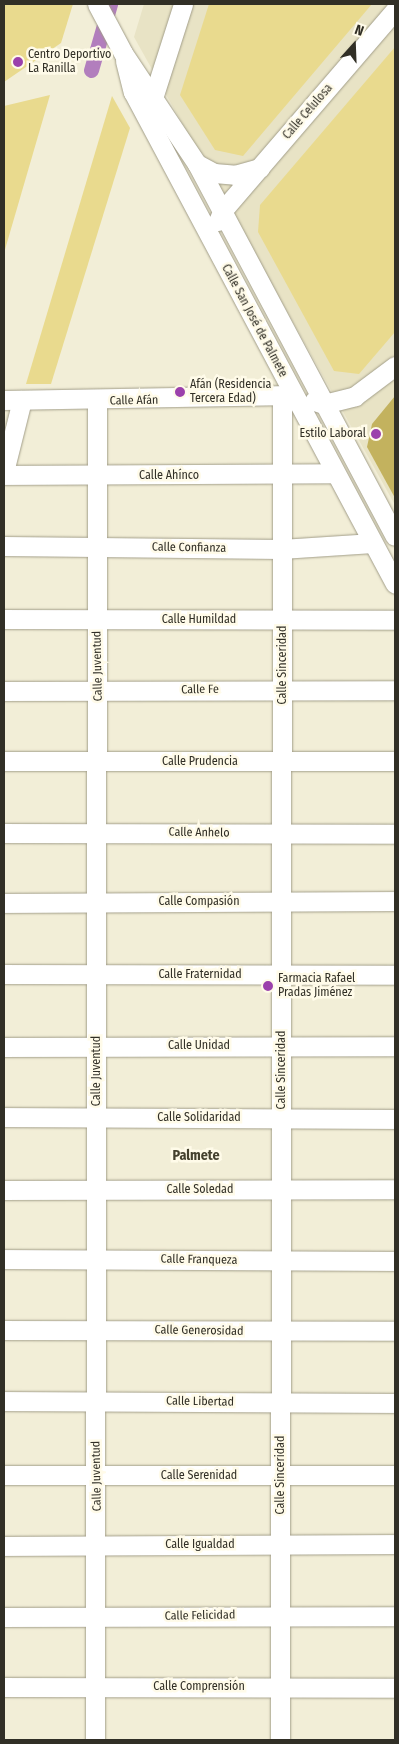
<!DOCTYPE html>
<html>
<head>
<meta charset="utf-8">
<style>
	body { margin:0 }
	#map { position:relative; width:399px; height:1744px; overflow:hidden; background:#f2eed7; font-family:"Fira Sans Condensed",sans-serif }
	div>[style] { position:absolute }
	[style*='--x'] { left:calc(var(--x)*1px); top:calc(var(--y)*1px); width:calc(var(--w)*1px); rotate:calc(var(--a)*1deg) }
	.built>* { inset:0; background:#e8e3c5 }
	.green>* { inset:0; background:#e9da8e }
	.shadow>* { inset:0; background:#0003 }
	.canal>* { height:15px; margin:-7.5px; padding:0 7.5px; transform-origin:7.5px; border-radius:7.5px; background:#b27ebd }
	.building>* { inset:0; background:#c3b25e }
	.roads { filter:drop-shadow(0 0 1px #a29e89) drop-shadow(0 0 1px #a29e89) }
	.minor>* { height:19px; margin:-9.5px; padding:0 9.5px; transform-origin:9.5px; border-radius:9.5px; background:#fff }
	.dots>* { width:14px; height:14px; translate:-50% -50%; box-sizing:border-box; border:2px solid #fffbe9; border-radius:50% }
	span { translate:-50% -50%; white-space:nowrap; text-align:center; line-height:1.15; -webkit-text-stroke:5px #fffbe9; paint-order:stroke }
	.poi-label { font-size:12px; color:#312f26 }
	.left { translate:0 -50%; text-align:left }
	.right { translate:-100% -50%; text-align:right }
	.street-label { font-size:12px; color:#312f26 }
	.neighbourhood-label { font-size:14px; color:#44412e; font-weight:700 }
	.frame { position:absolute; inset:0; border:5px solid #312f26; pointer-events:none }
	.north { position:absolute; left:329px; top:20px; width:50px; height:50px; -webkit-text-stroke:4px #fffbe9; paint-order:stroke; rotate:20deg; font-size:14px; font-weight:700; line-height:20px; text-align:center; color:#312f26 }
	.north::after { content:''; display:block; margin:auto; width:18px; height:22px; background:#312f26; clip-path:polygon(50% 0,100% 100%,50% 72%,0 100%) }
</style>
</head>
<body>
<div id="map">
	<div class="built">
		<i style="clip-path:polygon(144px 4px,395px 4px,395px 505px,134px 37px)"></i>
	</div>
	<div class="green">
		<i style="clip-path:polygon(4px 4px,73px 4px,61px 43px,4px 82px)"></i>
		<i style="clip-path:polygon(209px 4px,372px 4px,243px 156px,215px 150px,180px 95px)"></i>
		<i style="clip-path:polygon(395px 47px,395px 332px,359px 374px,334px 371px,258px 232px,260px 205px)"></i>
		<i style="clip-path:polygon(50px 95px,4px 253px,4px 106px)"></i>
		<i style="clip-path:polygon(112px 96px,130px 128px,51px 384px,26px 384px)"></i>
	</div>
	<div class="shadow">
		<i style="clip-path:polygon(395px 397px,395px 496px,369px 447px,373px 424px)"></i>
	</div>
	<div class="canal">
		<i style="--x:91;--y:70;--w:69;--a:-73.9"></i>
	</div>
	<div class="building">
		<i style="clip-path:polygon(395px 396px,395px 498px,367px 447px,372px 424px)"></i>
	</div>
	<div class="roads">
		<div class="minor">
			<i style="--x:97;--y:4;--w:55;--a:62"></i>
			<i style="--x:123;--y:53;--w:133;--a:56.3"></i>
			<i style="--x:197;--y:164;--w:421;--a:62"></i>
			<i style="--x:125;--y:61;--w:32;--a:76"></i>
			<i style="--x:133;--y:92;--w:557;--a:61.96"></i>
			<i style="--x:154;--y:95;--w:96;--a:-72.3"></i>
			<i style="--x:197;--y:164;--w:19;--a:28"></i>
			<i style="--x:214;--y:173;--w:21;--a:5"></i>
			<i style="--x:235;--y:175;--w:26;--a:-16"></i>
			<i style="--x:218;--y:221;--w:12;--a:-66"></i>
			<i style="--x:223;--y:210;--w:264;--a:-49.3"></i>
			<i style="--x:4;--y:400;--w:288;--a:-1"></i>
			<i style="--x:314;--y:401;--w:10;--a:17"></i>
			<i style="--x:324;--y:404;--w:32;--a:-14"></i>
			<i style="--x:355;--y:396;--w:50;--a:-36.9"></i>
			<i style="--x:4;--y:472;--w:74;--a:-76"></i>
			<i style="--x:4;--y:475;--w:329;--a:-0.3"></i>
			<i style="--x:4;--y:546;--w:277;--a:0.6"></i>
			<i style="--x:281;--y:549;--w:92;--a:-3.7"></i>
			<i style="--x:4;--y:619;--w:391;--a:0.1"></i>
			<i style="--x:4;--y:691;--w:391;--a:-0.1"></i>
			<i style="--x:4;--y:761;--w:391;--a:0"></i>
			<i style="--x:4;--y:833;--w:391;--a:0.1"></i>
			<i style="--x:4;--y:903;--w:391;--a:-0.3"></i>
			<i style="--x:4;--y:974;--w:391;--a:0.1"></i>
			<i style="--x:4;--y:1047;--w:391;--a:-0.1"></i>
			<i style="--x:4;--y:1117;--w:391;--a:0.3"></i>
			<i style="--x:4;--y:1190;--w:391;--a:-0.1"></i>
			<i style="--x:4;--y:1259;--w:391;--a:0.3"></i>
			<i style="--x:4;--y:1330;--w:391;--a:0.1"></i>
			<i style="--x:4;--y:1401;--w:391;--a:0.3"></i>
			<i style="--x:4;--y:1475;--w:391;--a:0"></i>
			<i style="--x:4;--y:1546;--w:391;--a:-0.3"></i>
			<i style="--x:4;--y:1617;--w:391;--a:-0.1"></i>
			<i style="--x:4;--y:1687;--w:391;--a:0.1"></i>
			<i style="--x:95;--y:1740;--w:1339;--a:-89.91"></i>
			<i style="--x:280;--y:1740;--w:1341;--a:-89.91"></i>
		</div>
	</div>
	<div class="dots">
		<i style="left:18px;top:62px;background:#9b41ac"></i>
		<i style="left:180px;top:392px;background:#9b41ac"></i>
		<i style="left:376px;top:434px;background:#9b41ac"></i>
		<i style="left:268px;top:986px;background:#9b41ac"></i>
	</div>
	<div class="poi-label">
		<span class="left" style="left:28px;top:62px">Centro Deportivo<br>La Ranilla</span>
		<span class="left" style="left:190px;top:392px">Afán (Residencia<br>Tercera Edad)</span>
		<span class="right" style="left:366px;top:434px">Estilo Laboral</span>
		<span class="left" style="left:278px;top:986px">Farmacia Rafael<br>Pradas Jiménez</span>
	</div>
	<div class="street-label">
		<span style="left:308px;top:112px;rotate:-49deg">Calle Celulosa</span>
		<span style="left:254px;top:321px;rotate:62deg">Calle San José de Palmete</span>
		<span style="left:134px;top:401px;rotate:-1deg">Calle Afán</span>
		<span style="left:169px;top:476px">Calle Ahínco</span>
		<span style="left:189px;top:548px;rotate:1deg">Calle Confianza</span>
		<span style="left:199px;top:620px">Calle Humildad</span>
		<span style="left:283px;top:665px;rotate:-90deg">Calle Sinceridad</span>
		<span style="left:98px;top:666px;rotate:-91deg">Calle Juventud</span>
		<span style="left:200px;top:690px;rotate:-1deg">Calle Fe</span>
		<span style="left:200px;top:762px">Calle Prudencia</span>
		<span style="left:199px;top:833px;rotate:1deg">Calle Anhelo</span>
		<span style="left:199px;top:902px">Calle Compasión</span>
		<span style="left:200px;top:975px">Calle Fraternidad</span>
		<span style="left:199px;top:1046px">Calle Unidad</span>
		<span style="left:282px;top:1070px;rotate:-90deg">Calle Sinceridad</span>
		<span style="left:97px;top:1071px;rotate:-90deg">Calle Juventud</span>
		<span style="left:199px;top:1118px">Calle Solidaridad</span>
		<span style="left:200px;top:1190px">Calle Soledad</span>
		<span style="left:199px;top:1260px;rotate:1deg">Calle Franqueza</span>
		<span style="left:199px;top:1331px;rotate:1deg">Calle Generosidad</span>
		<span style="left:200px;top:1402px;rotate:1deg">Calle Libertad</span>
		<span style="left:281px;top:1475px;rotate:-90deg">Calle Sinceridad</span>
		<span style="left:97px;top:1476px;rotate:-91deg">Calle Juventud</span>
		<span style="left:199px;top:1476px">Calle Serenidad</span>
		<span style="left:200px;top:1545px">Calle Igualdad</span>
		<span style="left:200px;top:1616px;rotate:-1deg">Calle Felicidad</span>
		<span style="left:199px;top:1687px">Calle Comprensión</span>
	</div>
	<div class="neighbourhood-label">
		<span style="left:196px;top:1156px">Palmete</span>
	</div>
	<div class="frame"></div>
	<div class="north">N</div>
</div>
</body>
</html>
